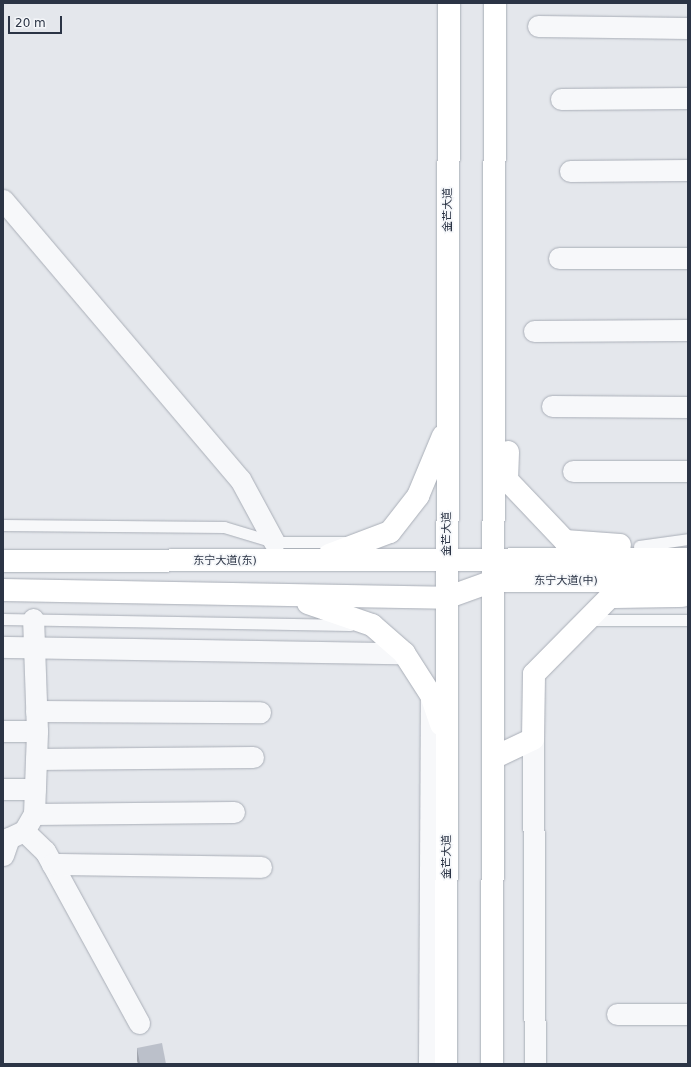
<!DOCTYPE html>
<html>
<head>
<meta charset="utf-8">
<style>
	body { margin:0 }
	#map { position:relative; width:691px; height:1067px; overflow:hidden; background:#e4e7ec; font-family:"DejaVu Sans","Noto Sans SC",sans-serif }
	div>[style] { position:absolute }
	[style*='--x'] { left:calc(var(--x)*1px); top:calc(var(--y)*1px); width:calc(var(--w)*1px); rotate:calc(var(--a)*1deg) }
	.roads { filter:drop-shadow(0 0 1px #a9aeb7) drop-shadow(0 0 1px #a9aeb7) }
	.lane>* { height:11px; margin:-5.5px; padding:0 5.5px; transform-origin:5.5px; border-radius:5.5px; background:#f7f8fa }
	.street>* { height:21px; margin:-10.5px; padding:0 10.5px; transform-origin:10.5px; border-radius:10.5px; background:#f7f8fa }
	.primary>* { height:22px; margin:-11px; padding:0 11px; transform-origin:11px; border-radius:11px; background:#fff }
	.wall>* { inset:0; background:#a1a5ae }
	.building>* { inset:0; background:#bbc0ca }
	span { translate:-50% -50%; white-space:nowrap; text-align:center; line-height:1.15; -webkit-text-stroke:3px #f4f6f9; paint-order:stroke }
	.street-label { font-size:11px; color:#2b3445 }
	.frame { position:absolute; inset:0; border:4px solid #2b3445; pointer-events:none }
	.scale { position:absolute; left:8px; top:16px; width:54px; height:18px; box-sizing:border-box; border:2px solid #2b3445; border-top:0; padding-left:5px; font-size:12px; line-height:14px; white-space:nowrap; color:#2b3445; -webkit-text-stroke:3px #f4f6f9; paint-order:stroke }
</style>
</head>
<body>
<div id="map">
	<div class="roads">
		<div class="lane">
			<i style="--x:3;--y:525;--w:221;--a:0.5"></i>
			<i style="--x:224;--y:527;--w:52;--a:16.7"></i>
			<i style="--x:274;--y:542;--w:73;--a:0"></i>
			<i style="--x:639;--y:546;--w:49;--a:-8.1"></i>
			<i style="--x:3;--y:619;--w:347;--a:1"></i>
			<i style="--x:587;--y:620;--w:101;--a:0"></i>
		</div>
		<div class="street">
			<i style="--x:538;--y:26;--w:150;--a:0.8"></i>
			<i style="--x:561;--y:99;--w:127;--a:-0.5"></i>
			<i style="--x:570;--y:171;--w:118;--a:-0.5"></i>
			<i style="--x:3;--y:200;--w:366;--a:49.7"></i>
			<i style="--x:240;--y:479;--w:72;--a:61.6"></i>
			<i style="--x:559;--y:258;--w:129;--a:0"></i>
			<i style="--x:534;--y:331;--w:154;--a:-0.4"></i>
			<i style="--x:552;--y:406;--w:136;--a:0.4"></i>
			<i style="--x:573;--y:471;--w:115;--a:0"></i>
			<i style="--x:3;--y:647;--w:401;--a:0.9"></i>
			<i style="--x:36;--y:711;--w:224;--a:0.3"></i>
			<i style="--x:3;--y:731;--w:34;--a:0"></i>
			<i style="--x:533;--y:733;--w:331;--a:89.7"></i>
			<i style="--x:36;--y:759;--w:217;--a:-0.5"></i>
			<i style="--x:3;--y:789;--w:32;--a:0"></i>
			<i style="--x:34;--y:814;--w:200;--a:-0.6"></i>
			<i style="--x:24;--y:831;--w:29;--a:44"></i>
			<i style="--x:45;--y:851;--w:196;--a:61.3"></i>
			<i style="--x:3;--y:855;--w:18;--a:-71"></i>
			<i style="--x:9;--y:838;--w:17;--a:-25"></i>
			<i style="--x:24;--y:831;--w:20;--a:-60"></i>
			<i style="--x:34;--y:814;--w:83;--a:-87.9"></i>
			<i style="--x:37;--y:731;--w:112;--a:-92"></i>
			<i style="--x:52;--y:864;--w:209;--a:0.8"></i>
			<i style="--x:617;--y:1014;--w:71;--a:0"></i>
			<i style="--x:429;--y:1064;--w:364;--a:-89.7"></i>
		</div>
		<div class="primary">
			<i style="--x:508;--y:452;--w:28;--a:92"></i>
			<i style="--x:507;--y:480;--w:84;--a:46.4"></i>
			<i style="--x:565;--y:541;--w:55;--a:4.2"></i>
			<i style="--x:329;--y:555;--w:65;--a:-20.7"></i>
			<i style="--x:390;--y:532;--w:46;--a:-52.1"></i>
			<i style="--x:418;--y:496;--w:65;--a:-67.4"></i>
			<i style="--x:3;--y:561;--w:685;--a:-0.17"></i>
			<i style="--x:3;--y:590;--w:443;--a:1"></i>
			<i style="--x:446;--y:598;--w:50;--a:-19.9"></i>
			<i style="--x:493;--y:581;--w:195;--a:0"></i>
			<i style="--x:308;--y:603;--w:68;--a:19"></i>
			<i style="--x:372;--y:625;--w:43;--a:41.2"></i>
			<i style="--x:404;--y:653;--w:50;--a:57.3"></i>
			<i style="--x:431;--y:695;--w:31;--a:71"></i>
			<i style="--x:493;--y:758;--w:44;--a:-25.4"></i>
			<i style="--x:533;--y:739;--w:65;--a:-89.1"></i>
			<i style="--x:534;--y:674;--w:108;--a:-45.4"></i>
			<i style="--x:610;--y:597;--w:72;--a:-0.8"></i>
			<i style="--x:446;--y:1064;--w:1061;--a:-89.84"></i>
			<i style="--x:492;--y:1064;--w:1061;--a:-89.84"></i>
		</div>
	</div>
	<div class="wall">
		<i style="clip-path:polygon(137px 1048px,166px 1064px,138px 1064px,137px 1061px)"></i>
	</div>
	<div class="building">
		<i style="clip-path:polygon(162px 1043px,166px 1064px,140px 1064px,137px 1048px)"></i>
	</div>
	<div class="street-label">
		<span style="left:448px;top:210px;rotate:-90deg">金芒大道</span>
		<span style="left:447px;top:534px;rotate:-90deg">金芒大道</span>
		<span style="left:225px;top:561px">东宁大道(东)</span>
		<span style="left:566px;top:581px">东宁大道(中)</span>
		<span style="left:447px;top:857px;rotate:-90deg">金芒大道</span>
	</div>
	<div class="frame"></div>
	<div class="scale">20 m</div>
</div>
</body>
</html>
